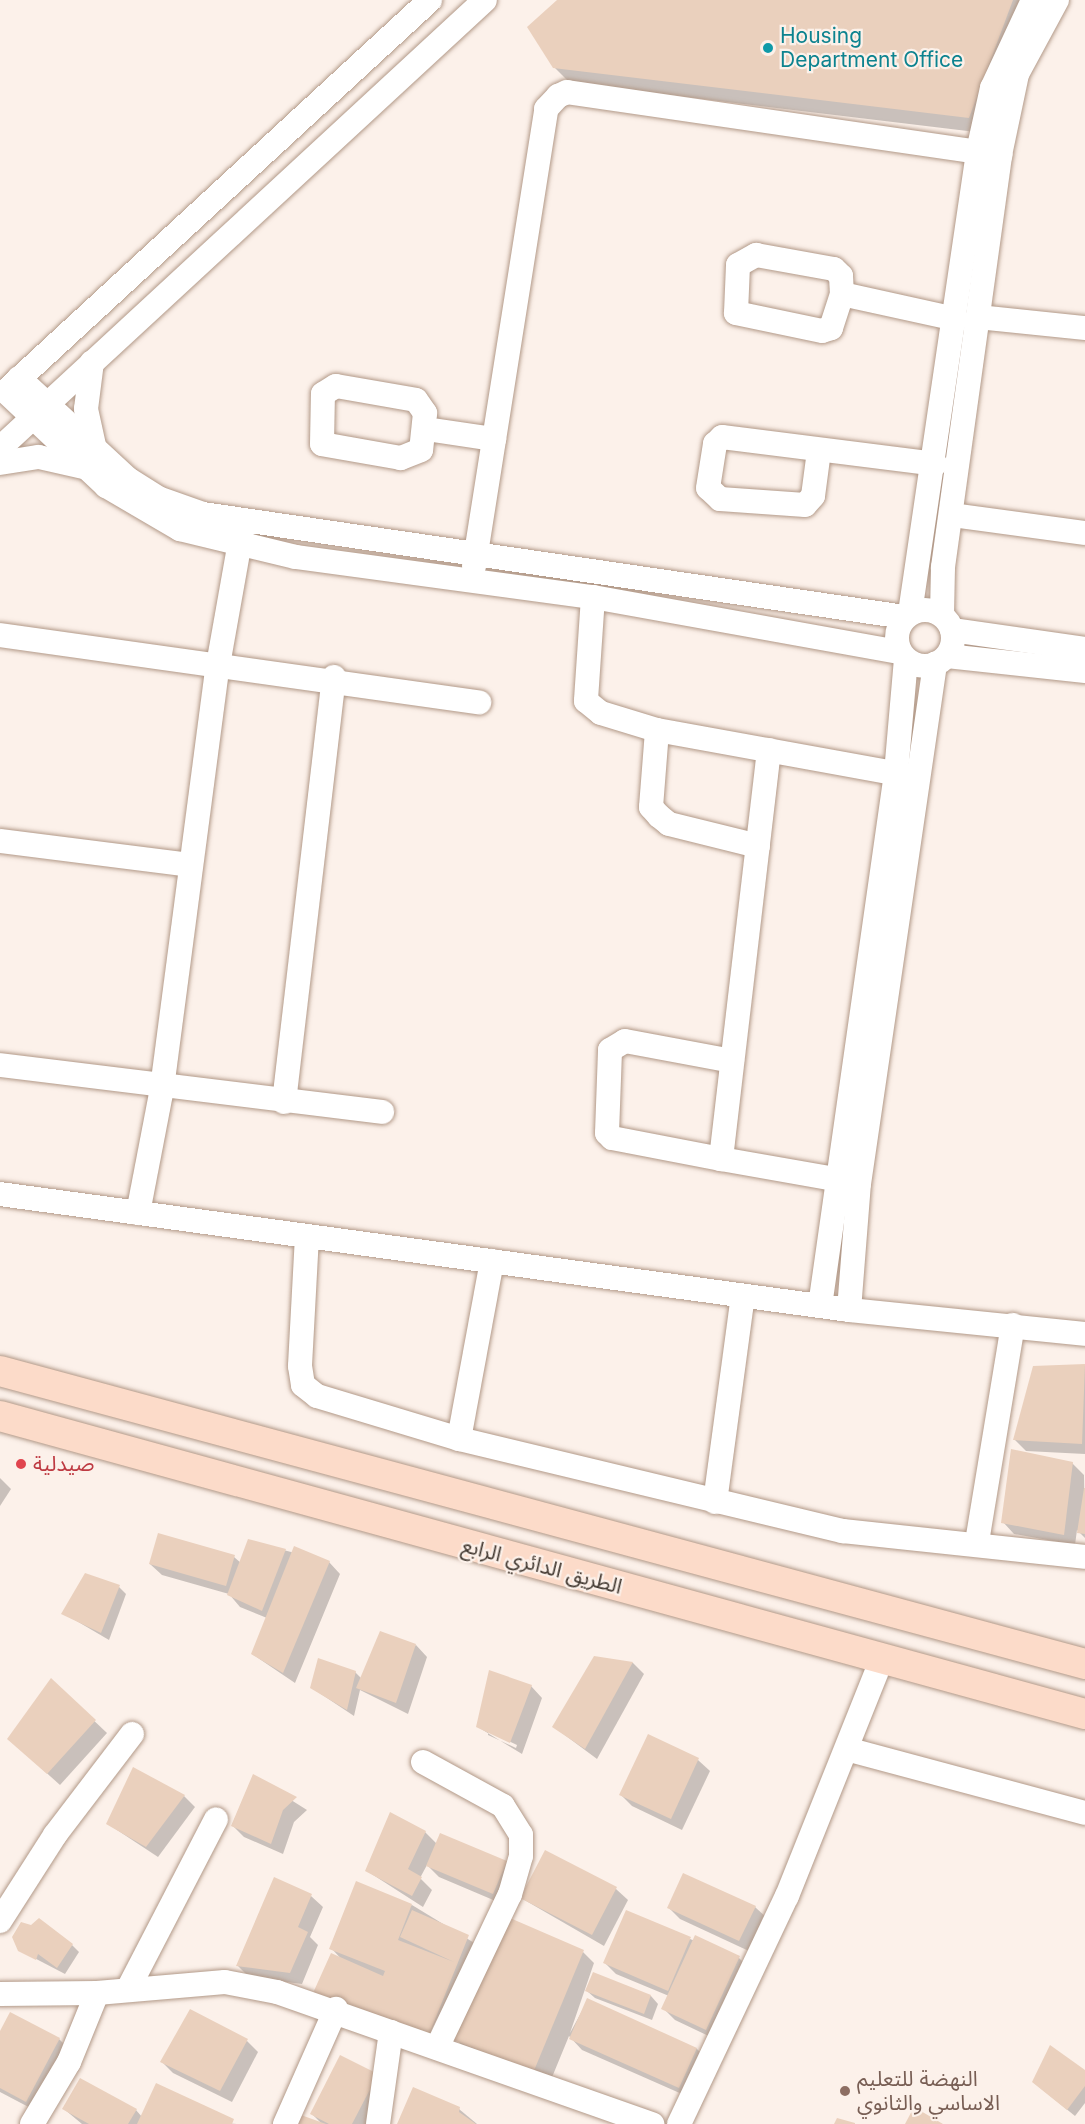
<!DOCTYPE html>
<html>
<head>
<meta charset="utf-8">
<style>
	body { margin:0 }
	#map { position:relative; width:1085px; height:2124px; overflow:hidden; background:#fcf1ea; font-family:Inter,"Noto Sans Arabic",sans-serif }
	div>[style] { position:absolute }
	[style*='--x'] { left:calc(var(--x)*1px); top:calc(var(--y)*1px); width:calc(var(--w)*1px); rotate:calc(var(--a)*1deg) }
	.shadow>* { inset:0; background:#0003 }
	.building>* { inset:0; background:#ead0bd }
	.roads { filter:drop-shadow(0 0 2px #b29988) drop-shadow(0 0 2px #b29988) }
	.minor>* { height:24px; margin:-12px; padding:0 12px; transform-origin:12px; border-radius:12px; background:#fff }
	.minor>.ring { margin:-12px; padding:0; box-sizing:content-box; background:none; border:24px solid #fff; border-radius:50% }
	.major>* { height:30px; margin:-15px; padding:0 15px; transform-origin:15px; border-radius:15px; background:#fcdbc9 }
	.dots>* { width:16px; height:16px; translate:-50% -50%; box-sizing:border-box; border:3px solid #fcf1ea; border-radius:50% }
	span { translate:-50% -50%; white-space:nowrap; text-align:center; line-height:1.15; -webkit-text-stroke:4.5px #fcf1ea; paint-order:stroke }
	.culture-label { font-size:21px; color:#0d838f }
	.left { translate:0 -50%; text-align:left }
	.health-label { font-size:21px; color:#be3a42 }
	.street-label { font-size:21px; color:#433931 }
	.education-label { font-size:21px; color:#785e54 }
</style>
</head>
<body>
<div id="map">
	<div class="shadow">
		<i style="clip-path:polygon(559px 0,1033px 0,984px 133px,570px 83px,554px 67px)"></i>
		<i style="clip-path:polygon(1085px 1365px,1085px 1454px,1026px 1451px,1015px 1440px)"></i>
		<i style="clip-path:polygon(1072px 1463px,1084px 1475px,1085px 1538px,1077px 1530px,1075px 1545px,1014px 1534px,1003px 1522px)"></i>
		<i style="clip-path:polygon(0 1478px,11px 1489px,0 1506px)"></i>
		<i style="clip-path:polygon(249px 1541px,329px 1562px,340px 1574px,295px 1683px,252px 1654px,267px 1618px,240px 1607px,229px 1594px,162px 1575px,150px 1564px,234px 1557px,241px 1563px)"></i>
		<i style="clip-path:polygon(119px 1587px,126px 1594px,109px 1640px,63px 1613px)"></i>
		<i style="clip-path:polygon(416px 1645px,427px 1657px,408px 1714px,360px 1690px,354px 1716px,312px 1688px,355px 1672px,362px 1679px)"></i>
		<i style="clip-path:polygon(595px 1657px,633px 1663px,644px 1674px,597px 1759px,554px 1727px)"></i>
		<i style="clip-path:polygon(51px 1680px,107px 1733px,60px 1785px,21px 1750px)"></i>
		<i style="clip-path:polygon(evenodd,531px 1686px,542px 1698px,522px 1754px,478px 1727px,531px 1686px,488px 1731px,517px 1745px,516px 1748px,488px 1735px,488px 1731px)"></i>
		<i style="clip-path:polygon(649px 1736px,698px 1760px,710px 1771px,682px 1830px,632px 1806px,621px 1795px)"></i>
		<i style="clip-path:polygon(253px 1776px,307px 1810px,294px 1822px,283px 1854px,244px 1837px,232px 1825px)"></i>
		<i style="clip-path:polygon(184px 1796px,195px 1807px,158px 1857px,108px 1824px)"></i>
		<i style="clip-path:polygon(425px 1832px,437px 1844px,507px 1862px,518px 1874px,505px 1905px,439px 1877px,427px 1865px,420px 1878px,432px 1890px,423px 1907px,367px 1871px)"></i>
		<i style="clip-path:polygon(275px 1879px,311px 1896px,323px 1907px,310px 1937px,318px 1945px,302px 1984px,249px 1977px,238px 1966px)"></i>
		<i style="clip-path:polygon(616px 1889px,628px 1900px,604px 1946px,521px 1898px)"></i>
		<i style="clip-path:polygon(412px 1905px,476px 1944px,423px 2046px,331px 1948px)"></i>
		<i style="clip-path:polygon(755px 1907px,767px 1918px,751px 1952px,680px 1919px,669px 1908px)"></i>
		<i style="clip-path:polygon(690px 1939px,739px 1958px,750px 1969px,717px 2040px,675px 2020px,663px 2008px,669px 1996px,616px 1974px,605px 1963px)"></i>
		<i style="clip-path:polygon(72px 1945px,79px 1952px,65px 1974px,19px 1950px)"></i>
		<i style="clip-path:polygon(583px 1952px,594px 1963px,570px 2033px,588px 2000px,697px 2049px,708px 2060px,691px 2098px,582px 2050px,569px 2036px,548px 2087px,471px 2055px,456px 2039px)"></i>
		<i style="clip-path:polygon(594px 1974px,651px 1996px,658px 2004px,652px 2020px,595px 1998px,587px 1991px)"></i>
		<i style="clip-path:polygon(0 2035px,59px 2039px,71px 2051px,38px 2112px,0 2092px)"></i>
		<i style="clip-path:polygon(247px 2041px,258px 2052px,232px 2102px,173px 2073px,162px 2062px)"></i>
		<i style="clip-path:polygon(1085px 2072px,1085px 2103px,1075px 2116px,1033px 2082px)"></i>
		<i style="clip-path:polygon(377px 2075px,369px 2124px,322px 2124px,311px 2113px)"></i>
		<i style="clip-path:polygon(64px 2109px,136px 2110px,142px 2117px,237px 2124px,82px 2124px)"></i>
		<i style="clip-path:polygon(459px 2109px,477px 2124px,398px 2124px)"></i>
	</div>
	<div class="building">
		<i style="clip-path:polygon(557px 0,1013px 0,969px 118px,553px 68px,527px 27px)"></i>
		<i style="clip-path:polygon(1085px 1364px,1082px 1444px,1013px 1440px,1033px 1366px)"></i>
		<i style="clip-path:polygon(1011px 1449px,1073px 1462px,1064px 1535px,1001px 1523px)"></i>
		<i style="clip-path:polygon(1084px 1488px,1085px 1488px,1085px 1534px,1077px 1533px)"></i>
		<i style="clip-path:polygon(158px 1533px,235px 1555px,226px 1586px,149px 1564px)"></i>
		<i style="clip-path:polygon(248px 1539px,286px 1549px,262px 1611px,227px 1595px)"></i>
		<i style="clip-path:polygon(294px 1546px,330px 1561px,283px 1673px,251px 1654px)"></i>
		<i style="clip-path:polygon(85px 1573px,120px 1585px,101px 1633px,61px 1614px)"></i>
		<i style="clip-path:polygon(380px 1631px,416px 1644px,396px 1703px,356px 1688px)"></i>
		<i style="clip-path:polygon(594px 1656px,633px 1662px,585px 1749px,552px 1727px)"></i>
		<i style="clip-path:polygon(318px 1658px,356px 1671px,347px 1710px,310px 1688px)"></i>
		<i style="clip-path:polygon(489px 1670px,532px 1685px,510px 1743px,476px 1727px)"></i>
		<i style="clip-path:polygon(51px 1678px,96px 1720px,47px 1774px,7px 1739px)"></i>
		<i style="clip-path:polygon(648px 1734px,699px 1758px,671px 1819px,619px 1795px)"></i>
		<i style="clip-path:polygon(133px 1767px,185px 1795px,146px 1847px,106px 1824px)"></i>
		<i style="clip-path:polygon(253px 1774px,297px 1797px,283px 1810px,271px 1844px,231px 1826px)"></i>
		<i style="clip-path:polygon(390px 1812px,426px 1831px,408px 1869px,422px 1877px,412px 1896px,365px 1871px)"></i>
		<i style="clip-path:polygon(440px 1833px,507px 1861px,493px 1894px,426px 1866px)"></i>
		<i style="clip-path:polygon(545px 1850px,617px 1887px,592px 1935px,520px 1898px)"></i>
		<i style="clip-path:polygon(683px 1873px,756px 1906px,739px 1941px,667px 1908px)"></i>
		<i style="clip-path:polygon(274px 1877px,312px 1894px,298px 1927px,308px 1932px,290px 1973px,236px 1966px)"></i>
		<i style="clip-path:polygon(356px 1881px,412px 1904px,398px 1940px,454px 1962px,400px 1937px,412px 1910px,469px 1935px,426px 2042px,313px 1993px,331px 1953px,383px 1976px,385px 1971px,329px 1949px)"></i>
		<i style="clip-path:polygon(626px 1910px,691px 1937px,668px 1991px,603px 1963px)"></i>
		<i style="clip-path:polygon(39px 1918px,73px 1944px,57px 1968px,38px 1954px,36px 1960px,18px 1951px,12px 1937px,21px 1922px,31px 1925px)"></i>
		<i style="clip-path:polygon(510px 1918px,584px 1950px,533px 2073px,454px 2040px)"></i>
		<i style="clip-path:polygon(695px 1935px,740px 1956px,706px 2030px,661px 2009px)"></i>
		<i style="clip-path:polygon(593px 1972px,651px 1995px,644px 2014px,585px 1991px)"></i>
		<i style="clip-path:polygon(587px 1998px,697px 2048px,679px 2088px,569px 2039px)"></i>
		<i style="clip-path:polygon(190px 2009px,248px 2039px,220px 2091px,160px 2062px)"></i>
		<i style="clip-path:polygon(10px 2012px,60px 2038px,26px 2102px,0 2088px,0 2031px)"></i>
		<i style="clip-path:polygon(1050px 2045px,1085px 2070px,1085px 2086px,1067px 2110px,1032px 2082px)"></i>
		<i style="clip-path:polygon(340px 2055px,378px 2074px,352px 2124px,329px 2124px,310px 2114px)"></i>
		<i style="clip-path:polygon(80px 2078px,137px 2109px,128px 2124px,89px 2124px,62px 2109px)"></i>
		<i style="clip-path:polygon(156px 2083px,234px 2119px,232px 2124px,137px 2124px)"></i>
		<i style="clip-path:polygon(413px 2087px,460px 2107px,459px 2112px,476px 2124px,397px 2124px)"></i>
		<i style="clip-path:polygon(914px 2107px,943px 2124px,905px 2124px)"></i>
		<i style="clip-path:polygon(301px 2115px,326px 2124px,297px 2124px)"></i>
		<i style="clip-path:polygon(837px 2118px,855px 2123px,855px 2124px,834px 2124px)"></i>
	</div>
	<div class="roads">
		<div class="minor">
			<i style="--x:756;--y:255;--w:79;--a:10.2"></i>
			<i style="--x:834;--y:269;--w:10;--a:45"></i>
			<i style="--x:841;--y:276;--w:18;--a:87"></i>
			<i style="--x:842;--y:294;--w:36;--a:108"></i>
			<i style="--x:831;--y:328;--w:9;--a:162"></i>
			<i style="--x:822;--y:331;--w:88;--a:-168.2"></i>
			<i style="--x:736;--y:313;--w:48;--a:-87.6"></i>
			<i style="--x:738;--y:265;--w:21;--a:-29"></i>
			<i style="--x:842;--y:294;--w:117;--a:12.4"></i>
			<i style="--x:978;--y:317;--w:108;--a:5.9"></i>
			<i style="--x:92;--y:362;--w:47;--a:97.3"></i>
			<i style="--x:86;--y:409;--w:42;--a:77.6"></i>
			<i style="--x:19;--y:378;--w:149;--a:42.8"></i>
			<i style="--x:128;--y:479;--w:36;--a:32"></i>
			<i style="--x:158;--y:498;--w:48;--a:19.6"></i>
			<i style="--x:203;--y:514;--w:710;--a:8.35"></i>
			<i style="--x:336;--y:386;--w:81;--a:9.9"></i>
			<i style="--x:416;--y:400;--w:16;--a:55"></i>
			<i style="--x:425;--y:413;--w:37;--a:96"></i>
			<i style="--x:421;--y:450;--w:22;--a:158"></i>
			<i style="--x:401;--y:458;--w:80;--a:-170"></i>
			<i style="--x:322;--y:444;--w:50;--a:-88.9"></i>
			<i style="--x:323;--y:394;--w:15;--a:-32"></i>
			<i style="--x:8;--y:389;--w:574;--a:-42.67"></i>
			<i style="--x:5;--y:391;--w:139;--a:43.2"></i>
			<i style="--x:106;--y:486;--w:86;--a:30.2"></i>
			<i style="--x:180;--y:529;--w:119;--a:13.6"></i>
			<i style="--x:296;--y:557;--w:300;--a:7.7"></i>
			<i style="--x:593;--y:597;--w:312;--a:10.2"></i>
			<i style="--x:426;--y:429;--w:69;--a:8.4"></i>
			<i style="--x:0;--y:448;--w:660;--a:-42.73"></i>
			<i style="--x:819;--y:451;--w:45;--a:97.6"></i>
			<i style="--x:813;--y:496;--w:12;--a:132"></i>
			<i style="--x:805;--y:505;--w:85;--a:-176"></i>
			<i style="--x:720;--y:499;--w:16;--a:-137"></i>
			<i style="--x:708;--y:488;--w:45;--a:-81"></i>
			<i style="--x:715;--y:444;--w:10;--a:-45"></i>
			<i style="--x:722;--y:437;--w:215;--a:7.2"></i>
			<i style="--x:0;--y:463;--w:39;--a:-9"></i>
			<i style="--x:39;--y:457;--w:45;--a:12.8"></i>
			<i style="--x:952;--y:515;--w:134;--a:7.7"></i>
			<i style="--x:474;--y:566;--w:463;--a:-81"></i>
			<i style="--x:546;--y:109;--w:18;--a:-47"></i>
			<i style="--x:558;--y:96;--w:10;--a:-24"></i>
			<i style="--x:567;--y:92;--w:438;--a:8.3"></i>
			<i style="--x:593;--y:597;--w:104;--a:93.9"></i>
			<i style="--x:586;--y:701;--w:19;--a:39"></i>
			<i style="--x:601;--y:713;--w:59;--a:16.9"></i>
			<i class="ring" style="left:897px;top:610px;width:32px;height:32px"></i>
			<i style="--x:910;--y:613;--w:467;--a:-81.6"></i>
			<i style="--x:978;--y:151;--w:65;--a:-77.5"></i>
			<i style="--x:992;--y:88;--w:97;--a:-65"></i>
			<i style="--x:942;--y:615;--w:48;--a:-88.8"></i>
			<i style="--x:943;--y:567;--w:416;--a:-82.1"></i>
			<i style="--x:1000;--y:155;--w:83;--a:-78.1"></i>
			<i style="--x:1017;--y:74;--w:84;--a:-61.6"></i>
			<i style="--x:952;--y:630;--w:134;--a:8.1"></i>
			<i style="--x:0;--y:635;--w:484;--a:8"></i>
			<i style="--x:947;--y:656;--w:139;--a:6.2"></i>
			<i style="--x:769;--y:750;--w:412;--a:96.7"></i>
			<i style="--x:721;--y:1159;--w:132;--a:10"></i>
			<i style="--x:0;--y:841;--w:191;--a:7.2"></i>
			<i style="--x:758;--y:846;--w:92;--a:-166.1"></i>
			<i style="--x:669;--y:824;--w:13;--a:-141"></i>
			<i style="--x:659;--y:816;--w:12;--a:-132"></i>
			<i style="--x:651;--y:807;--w:77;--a:-85.5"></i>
			<i style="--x:657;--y:730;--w:258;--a:10.3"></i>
			<i style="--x:0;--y:1065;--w:385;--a:7"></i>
			<i style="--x:284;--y:1102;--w:428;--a:-83.3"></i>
			<i style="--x:721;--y:1159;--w:111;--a:-169.1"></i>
			<i style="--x:612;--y:1138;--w:7;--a:-135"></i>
			<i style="--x:607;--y:1133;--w:83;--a:-87.9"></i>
			<i style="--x:610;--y:1050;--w:17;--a:-31"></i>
			<i style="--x:625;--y:1041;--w:109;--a:10.6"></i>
			<i style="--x:0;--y:1194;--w:857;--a:7.78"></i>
			<i style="--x:849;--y:1310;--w:237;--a:5.8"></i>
			<i style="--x:138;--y:1213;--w:127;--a:-79.1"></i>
			<i style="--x:162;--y:1088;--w:427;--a:-82.5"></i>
			<i style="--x:218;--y:665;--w:137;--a:-79.9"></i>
			<i style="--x:307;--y:1236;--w:130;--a:93.1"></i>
			<i style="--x:300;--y:1366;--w:19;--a:81"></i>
			<i style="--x:303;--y:1385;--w:18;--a:38"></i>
			<i style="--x:317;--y:1396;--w:148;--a:16.8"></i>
			<i style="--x:459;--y:1439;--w:395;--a:13.5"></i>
			<i style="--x:843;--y:1531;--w:243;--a:6.1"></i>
			<i style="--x:820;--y:1306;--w:538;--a:-81.88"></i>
			<i style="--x:896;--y:773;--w:114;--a:-85"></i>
			<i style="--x:849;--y:1310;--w:126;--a:-85.5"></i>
			<i style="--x:859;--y:1184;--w:526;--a:-81.68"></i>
			<i style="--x:459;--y:1439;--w:181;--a:-79.5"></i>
			<i style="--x:715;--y:1502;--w:208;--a:-82.3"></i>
			<i style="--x:977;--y:1542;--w:220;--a:-80.6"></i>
			<i style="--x:850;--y:1750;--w:243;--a:15"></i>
			<i style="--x:423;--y:1762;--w:91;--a:28.8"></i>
			<i style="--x:503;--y:1806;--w:34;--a:58"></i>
			<i style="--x:521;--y:1835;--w:21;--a:90"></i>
			<i style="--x:521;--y:1856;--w:40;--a:106"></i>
			<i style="--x:510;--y:1894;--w:170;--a:115.4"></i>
			<i style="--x:0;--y:1921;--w:102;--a:-57.4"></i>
			<i style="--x:55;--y:1835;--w:127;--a:-52.7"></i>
			<i style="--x:128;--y:1989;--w:191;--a:-62.6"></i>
			<i style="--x:0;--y:1994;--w:97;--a:-0.6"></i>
			<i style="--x:97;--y:1993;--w:128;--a:-4.9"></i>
			<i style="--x:225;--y:1982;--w:53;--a:10.9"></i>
			<i style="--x:277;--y:1992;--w:398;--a:19.4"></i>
			<i style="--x:32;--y:2124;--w:72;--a:-59.2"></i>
			<i style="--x:69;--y:2062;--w:74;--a:-67.9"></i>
			<i style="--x:285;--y:2124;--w:126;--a:-66.1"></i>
			<i style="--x:378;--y:2124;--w:93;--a:-82"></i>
			<i style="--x:679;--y:2124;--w:252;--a:-64.7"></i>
			<i style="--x:787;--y:1896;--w:255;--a:-68.2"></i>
		</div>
		<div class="major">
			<i style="--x:0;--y:1371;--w:1124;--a:15.11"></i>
			<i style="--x:0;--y:1416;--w:1125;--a:15.36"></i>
		</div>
	</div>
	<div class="dots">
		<i style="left:768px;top:48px;background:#0f9aa8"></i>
		<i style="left:21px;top:1464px;background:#e0444e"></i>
		<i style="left:845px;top:2091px;background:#8d6e63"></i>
	</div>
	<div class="culture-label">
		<span class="left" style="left:780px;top:48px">Housing<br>Department Office</span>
	</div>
	<div class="health-label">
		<span class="left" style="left:33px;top:1464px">صيدلية</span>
	</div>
	<div class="street-label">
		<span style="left:542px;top:1566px;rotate:15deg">الطريق الدائري الرابع</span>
	</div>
	<div class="education-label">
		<span class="left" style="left:857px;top:2091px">النهضة للتعليم<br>الاساسي والثانوي</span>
	</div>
</div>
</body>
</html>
